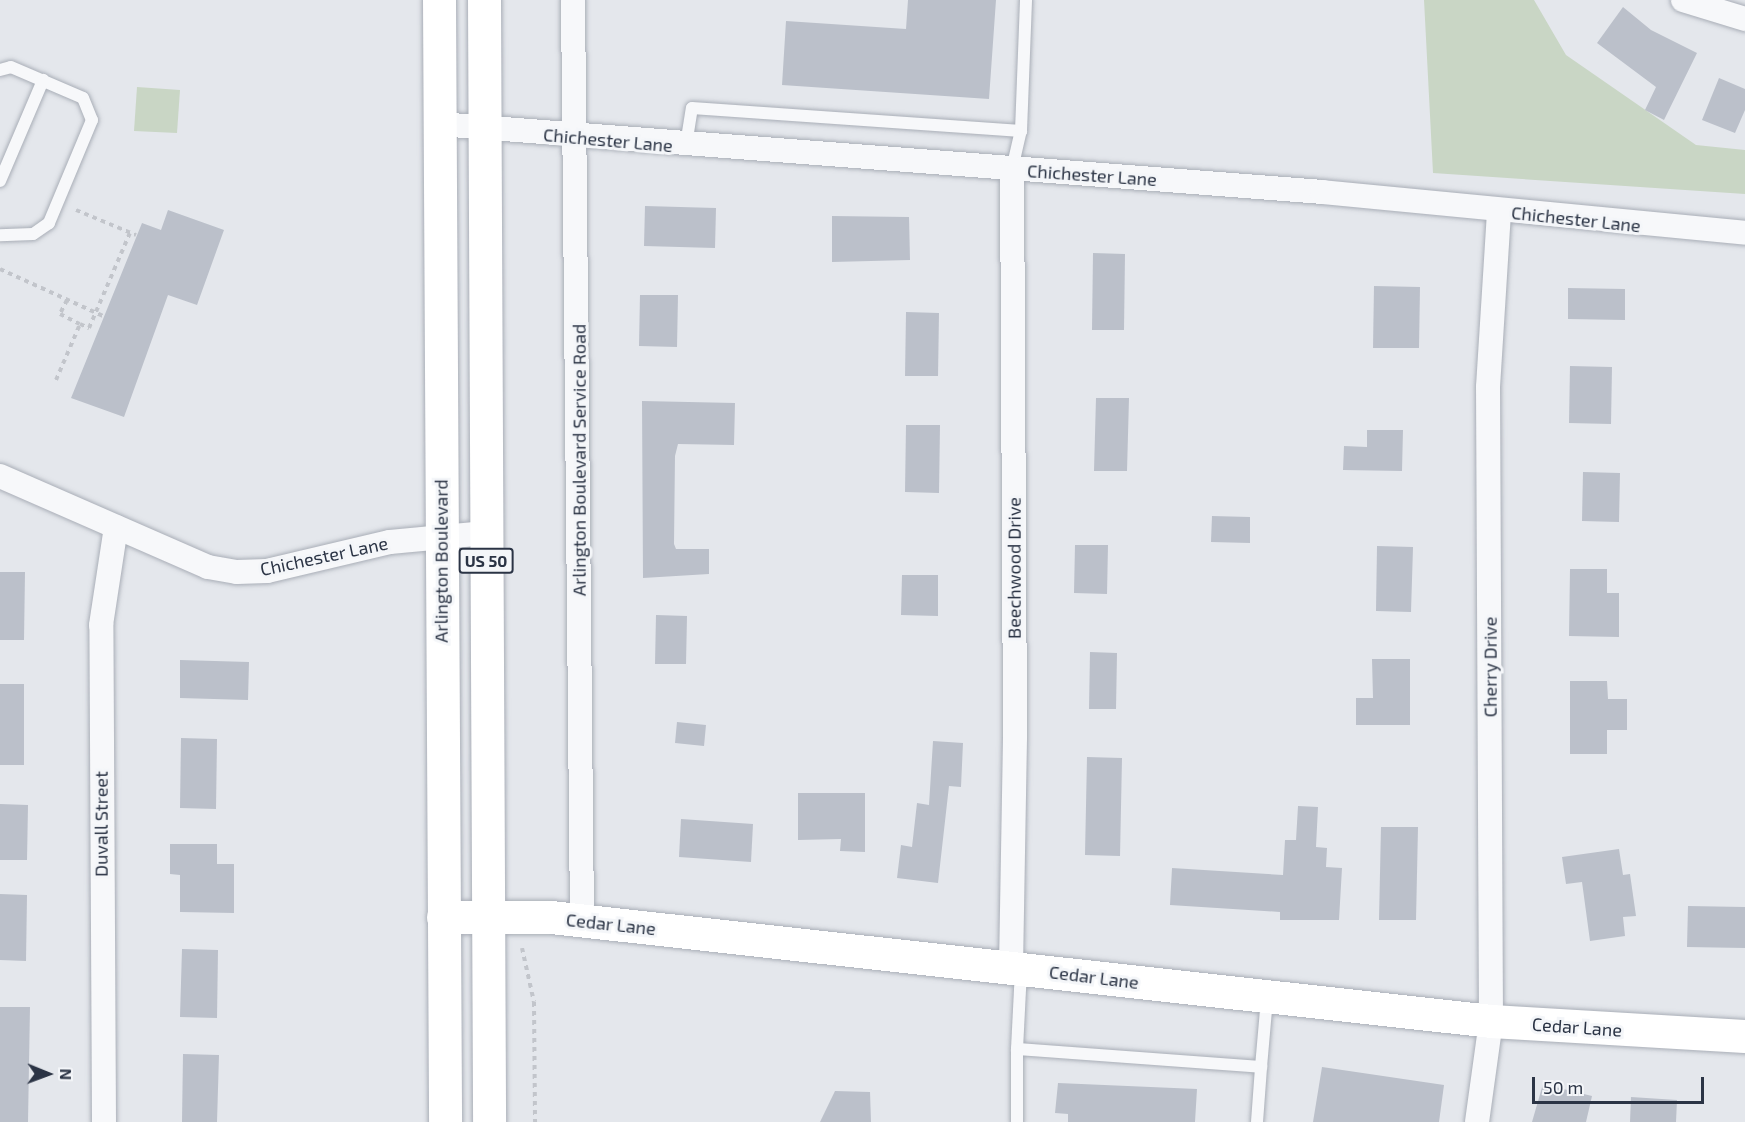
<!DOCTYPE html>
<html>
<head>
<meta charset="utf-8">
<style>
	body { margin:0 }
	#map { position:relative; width:1745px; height:1122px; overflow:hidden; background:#e4e7ec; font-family:"Exo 2",sans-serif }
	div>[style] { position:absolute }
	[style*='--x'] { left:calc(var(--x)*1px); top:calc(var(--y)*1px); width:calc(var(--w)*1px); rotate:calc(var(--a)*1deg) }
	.green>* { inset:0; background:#c9d6c5 }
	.building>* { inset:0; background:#bbc0ca }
	.path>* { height:4px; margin-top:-2px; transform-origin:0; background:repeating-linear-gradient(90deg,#c2c5cb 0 4.5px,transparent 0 9px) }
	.roads { filter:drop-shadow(0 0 2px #a9aeb7) drop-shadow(0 0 2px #a9aeb7) }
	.lane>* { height:12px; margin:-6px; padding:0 6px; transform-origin:6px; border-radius:6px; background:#f7f8fa }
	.street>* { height:24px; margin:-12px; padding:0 12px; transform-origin:12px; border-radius:12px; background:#f7f8fa }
	.secondary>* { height:33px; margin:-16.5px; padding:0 16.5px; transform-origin:16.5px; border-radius:16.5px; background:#fff }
	.primary>* { height:33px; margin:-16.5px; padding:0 16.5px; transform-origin:16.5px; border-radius:16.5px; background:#fff }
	span { translate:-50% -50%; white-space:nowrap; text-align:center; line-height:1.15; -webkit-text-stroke:6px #f4f6f9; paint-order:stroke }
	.shield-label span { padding:2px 4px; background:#f4f6f9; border:2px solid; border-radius:4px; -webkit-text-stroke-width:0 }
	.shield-label { font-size:16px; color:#2b3445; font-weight:700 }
	.street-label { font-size:18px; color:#2b3445 }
	.north { position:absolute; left:18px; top:1044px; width:60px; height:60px; -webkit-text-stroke:4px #f4f6f9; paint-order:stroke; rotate:91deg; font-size:16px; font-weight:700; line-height:24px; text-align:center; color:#2b3445 }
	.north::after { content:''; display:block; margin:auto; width:21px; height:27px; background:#2b3445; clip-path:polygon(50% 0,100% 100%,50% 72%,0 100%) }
	.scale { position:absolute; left:1532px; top:1077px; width:172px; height:27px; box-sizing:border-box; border:3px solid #2b3445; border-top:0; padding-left:8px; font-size:18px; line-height:21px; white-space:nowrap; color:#2b3445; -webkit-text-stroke:4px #f4f6f9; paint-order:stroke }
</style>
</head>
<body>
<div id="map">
	<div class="green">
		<i style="clip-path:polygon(1424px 0,1534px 0,1566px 55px,1696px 145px,1745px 150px,1745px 194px,1433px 173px)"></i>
		<i style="clip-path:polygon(137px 87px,180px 90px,177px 133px,134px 131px)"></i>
	</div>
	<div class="building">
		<i style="clip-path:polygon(908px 0,996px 0,989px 99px,782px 85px,786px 21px,906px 29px)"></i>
		<i style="clip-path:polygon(1623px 7px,1651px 30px,1697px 53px,1664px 120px,1645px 110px,1656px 87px,1597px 43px)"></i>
		<i style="clip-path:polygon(1719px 78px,1745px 89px,1745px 110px,1735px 133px,1702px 120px)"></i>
		<i style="clip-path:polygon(645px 206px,716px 208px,715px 248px,644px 246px)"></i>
		<i style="clip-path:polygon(168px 210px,224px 230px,197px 305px,168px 295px,124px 417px,71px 398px,142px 223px,161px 230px)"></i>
		<i style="clip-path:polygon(832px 216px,909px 217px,910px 260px,832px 262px)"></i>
		<i style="clip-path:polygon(1093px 253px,1125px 254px,1124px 330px,1092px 330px)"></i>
		<i style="clip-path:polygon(1374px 286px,1420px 287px,1419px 348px,1373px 348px)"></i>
		<i style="clip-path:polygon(1568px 288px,1625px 289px,1625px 320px,1568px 319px)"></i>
		<i style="clip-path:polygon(640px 295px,678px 295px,677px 347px,639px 346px)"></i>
		<i style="clip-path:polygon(906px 312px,939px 313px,938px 376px,905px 376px)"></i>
		<i style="clip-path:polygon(1570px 366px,1612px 367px,1611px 424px,1569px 423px)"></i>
		<i style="clip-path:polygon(1096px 398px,1129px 398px,1127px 471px,1094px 471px)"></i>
		<i style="clip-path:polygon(642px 401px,735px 403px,734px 445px,678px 444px,675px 456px,674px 544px,676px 549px,709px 549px,709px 574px,643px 578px)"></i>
		<i style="clip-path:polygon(906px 425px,940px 425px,939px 493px,905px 492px)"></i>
		<i style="clip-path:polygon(1367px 430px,1403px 430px,1402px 471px,1343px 470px,1344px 446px,1367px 447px)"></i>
		<i style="clip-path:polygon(1583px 472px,1620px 473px,1619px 522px,1582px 521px)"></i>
		<i style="clip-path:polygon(1212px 516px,1250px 517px,1250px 543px,1211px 542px)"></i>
		<i style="clip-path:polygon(1075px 545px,1108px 545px,1107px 594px,1074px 593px)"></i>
		<i style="clip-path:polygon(1377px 546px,1413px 547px,1411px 612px,1376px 611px)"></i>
		<i style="clip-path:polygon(1570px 569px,1607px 569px,1607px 593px,1619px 593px,1619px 637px,1569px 636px)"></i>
		<i style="clip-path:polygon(0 572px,25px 572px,24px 640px,0 640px)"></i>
		<i style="clip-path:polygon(902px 575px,938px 575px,938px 616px,901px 615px)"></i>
		<i style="clip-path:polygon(656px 615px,687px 616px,686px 664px,655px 664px)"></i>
		<i style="clip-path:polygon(1090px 652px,1117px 653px,1116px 709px,1089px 709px)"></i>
		<i style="clip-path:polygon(1372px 659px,1410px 659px,1410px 725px,1356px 725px,1356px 698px,1373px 698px)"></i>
		<i style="clip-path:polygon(180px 660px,249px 662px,248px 700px,180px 698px)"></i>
		<i style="clip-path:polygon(1570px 681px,1607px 681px,1608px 699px,1627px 699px,1627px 730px,1607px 730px,1607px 754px,1570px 754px)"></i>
		<i style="clip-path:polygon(0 684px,24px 684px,24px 765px,0 765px)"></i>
		<i style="clip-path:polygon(677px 722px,706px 725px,704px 746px,675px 743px)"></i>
		<i style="clip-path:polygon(181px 738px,217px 739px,216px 809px,180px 808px)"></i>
		<i style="clip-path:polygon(933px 741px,963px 743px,961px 787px,949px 786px,938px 883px,897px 878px,901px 845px,912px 847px,917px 803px,929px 805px)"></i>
		<i style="clip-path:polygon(1087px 757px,1122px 758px,1120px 856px,1085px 855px)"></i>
		<i style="clip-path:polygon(798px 793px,865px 793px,865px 852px,840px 851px,841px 839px,798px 840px)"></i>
		<i style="clip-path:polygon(0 804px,28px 805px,27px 860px,0 860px)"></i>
		<i style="clip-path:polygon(1298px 806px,1318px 807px,1316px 847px,1327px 848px,1326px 867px,1342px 868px,1339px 920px,1280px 920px,1280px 912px,1170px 905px,1172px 868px,1283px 875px,1285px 840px,1296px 840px)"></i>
		<i style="clip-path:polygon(681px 819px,753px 824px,751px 862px,679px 857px)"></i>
		<i style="clip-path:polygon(1381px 827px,1418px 827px,1416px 920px,1379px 920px)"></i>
		<i style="clip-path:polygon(170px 844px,217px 844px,217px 864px,234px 864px,234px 913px,180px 912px,180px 875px,170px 874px)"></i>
		<i style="clip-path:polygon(1619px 849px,1623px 875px,1630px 874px,1636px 916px,1623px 917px,1625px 936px,1590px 941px,1582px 882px,1566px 884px,1562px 857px)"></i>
		<i style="clip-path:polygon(0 894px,27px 895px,26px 961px,0 960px)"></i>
		<i style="clip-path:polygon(1688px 906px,1745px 907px,1745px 948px,1687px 947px)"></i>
		<i style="clip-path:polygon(182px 949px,218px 950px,217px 1018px,180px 1017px)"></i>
		<i style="clip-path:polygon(0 1007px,30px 1007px,28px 1122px,0 1122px)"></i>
		<i style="clip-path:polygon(183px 1054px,219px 1055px,217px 1122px,182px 1122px)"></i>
		<i style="clip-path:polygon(1322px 1067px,1444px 1085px,1439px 1122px,1313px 1122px)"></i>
		<i style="clip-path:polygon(1058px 1083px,1197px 1089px,1195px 1122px,1068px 1122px,1068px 1114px,1055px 1113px)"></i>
		<i style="clip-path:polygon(1543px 1084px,1592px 1096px,1586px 1122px,1532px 1122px)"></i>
		<i style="clip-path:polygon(835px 1091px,870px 1092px,871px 1122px,820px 1122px)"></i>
		<i style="clip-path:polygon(1631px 1097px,1677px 1100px,1676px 1122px,1630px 1122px)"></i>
	</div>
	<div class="path">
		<i style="--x:76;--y:210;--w:65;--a:22.6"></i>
		<i style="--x:0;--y:269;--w:113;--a:24.5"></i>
		<i style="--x:67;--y:300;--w:16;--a:117"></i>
		<i style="--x:60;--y:314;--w:22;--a:27"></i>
		<i style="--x:56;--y:380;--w:61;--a:-66.8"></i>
		<i style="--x:80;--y:324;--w:10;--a:24"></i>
		<i style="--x:89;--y:328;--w:103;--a:-66.7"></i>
		<i style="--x:522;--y:948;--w:55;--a:77.5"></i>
		<i style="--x:534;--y:1002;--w:120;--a:89.5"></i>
	</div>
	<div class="roads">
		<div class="lane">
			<i style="--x:0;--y:70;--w:11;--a:-15"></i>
			<i style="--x:11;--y:67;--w:78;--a:23.3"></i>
			<i style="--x:83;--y:98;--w:24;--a:68"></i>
			<i style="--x:92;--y:120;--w:112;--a:112.7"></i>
			<i style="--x:49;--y:223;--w:19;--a:145"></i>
			<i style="--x:33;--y:234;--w:33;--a:178"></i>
			<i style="--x:686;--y:145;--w:37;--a:-81"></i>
			<i style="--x:692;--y:108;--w:330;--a:4"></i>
			<i style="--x:1021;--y:131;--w:131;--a:-87.8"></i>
			<i style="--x:1012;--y:169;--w:39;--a:-77"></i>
			<i style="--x:0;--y:181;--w:110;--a:-66.9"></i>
			<i style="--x:1021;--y:970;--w:79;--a:92.9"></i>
			<i style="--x:1017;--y:1049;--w:245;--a:4.2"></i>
			<i style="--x:1261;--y:1067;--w:69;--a:-85"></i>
			<i style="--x:1017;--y:1122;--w:73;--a:-90"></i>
			<i style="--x:1257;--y:1122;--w:55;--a:-85.8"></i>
		</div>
		<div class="street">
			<i style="--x:573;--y:0;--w:921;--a:89.44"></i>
			<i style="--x:1683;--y:0;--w:65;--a:17"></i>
			<i style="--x:439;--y:124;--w:886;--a:4.4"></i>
			<i style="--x:1322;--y:192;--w:425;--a:5.5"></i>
			<i style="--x:0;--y:476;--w:227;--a:23.6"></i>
			<i style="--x:208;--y:567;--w:29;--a:10"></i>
			<i style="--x:237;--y:572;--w:30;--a:-2"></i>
			<i style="--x:267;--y:571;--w:126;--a:-13.3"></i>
			<i style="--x:390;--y:542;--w:96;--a:-5.4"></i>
			<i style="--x:1011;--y:967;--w:230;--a:-89"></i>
			<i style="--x:1015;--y:737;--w:568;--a:-90.3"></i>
			<i style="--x:104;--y:1122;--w:497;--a:-90.3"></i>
			<i style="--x:101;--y:625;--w:99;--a:-81.3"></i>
			<i style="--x:1477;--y:1122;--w:102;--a:-82.1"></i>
			<i style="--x:1491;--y:1021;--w:634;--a:-90.27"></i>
			<i style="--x:1488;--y:387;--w:176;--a:-86.4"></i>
		</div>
		<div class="secondary">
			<i style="--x:443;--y:917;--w:108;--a:0"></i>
			<i style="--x:551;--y:917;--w:946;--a:6.31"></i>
			<i style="--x:1491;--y:1021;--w:254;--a:3.4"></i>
		</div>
		<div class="primary">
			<i style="--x:439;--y:0;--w:1122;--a:89.69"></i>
			<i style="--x:484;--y:0;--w:1122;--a:89.74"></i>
		</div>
	</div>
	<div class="shield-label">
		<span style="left:486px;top:561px">US 50</span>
	</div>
	<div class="street-label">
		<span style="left:608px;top:140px;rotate:5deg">Chichester Lane</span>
		<span style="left:1092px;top:175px;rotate:4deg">Chichester Lane</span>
		<span style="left:1576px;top:219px;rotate:6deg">Chichester Lane</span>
		<span style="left:579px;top:460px;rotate:-90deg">Arlington Boulevard Service Road</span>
		<span style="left:324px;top:556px;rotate:-12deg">Chichester Lane</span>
		<span style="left:441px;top:561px;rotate:-90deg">Arlington Boulevard</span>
		<span style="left:1014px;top:568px;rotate:-90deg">Beechwood Drive</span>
		<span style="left:1490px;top:667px;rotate:-90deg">Cherry Drive</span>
		<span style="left:101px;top:824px;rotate:-90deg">Duvall Street</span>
		<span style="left:611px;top:924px;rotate:6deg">Cedar Lane</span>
		<span style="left:1094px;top:977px;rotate:7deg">Cedar Lane</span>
		<span style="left:1577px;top:1027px;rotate:4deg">Cedar Lane</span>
	</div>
	<div class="north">N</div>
	<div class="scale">50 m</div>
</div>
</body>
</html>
